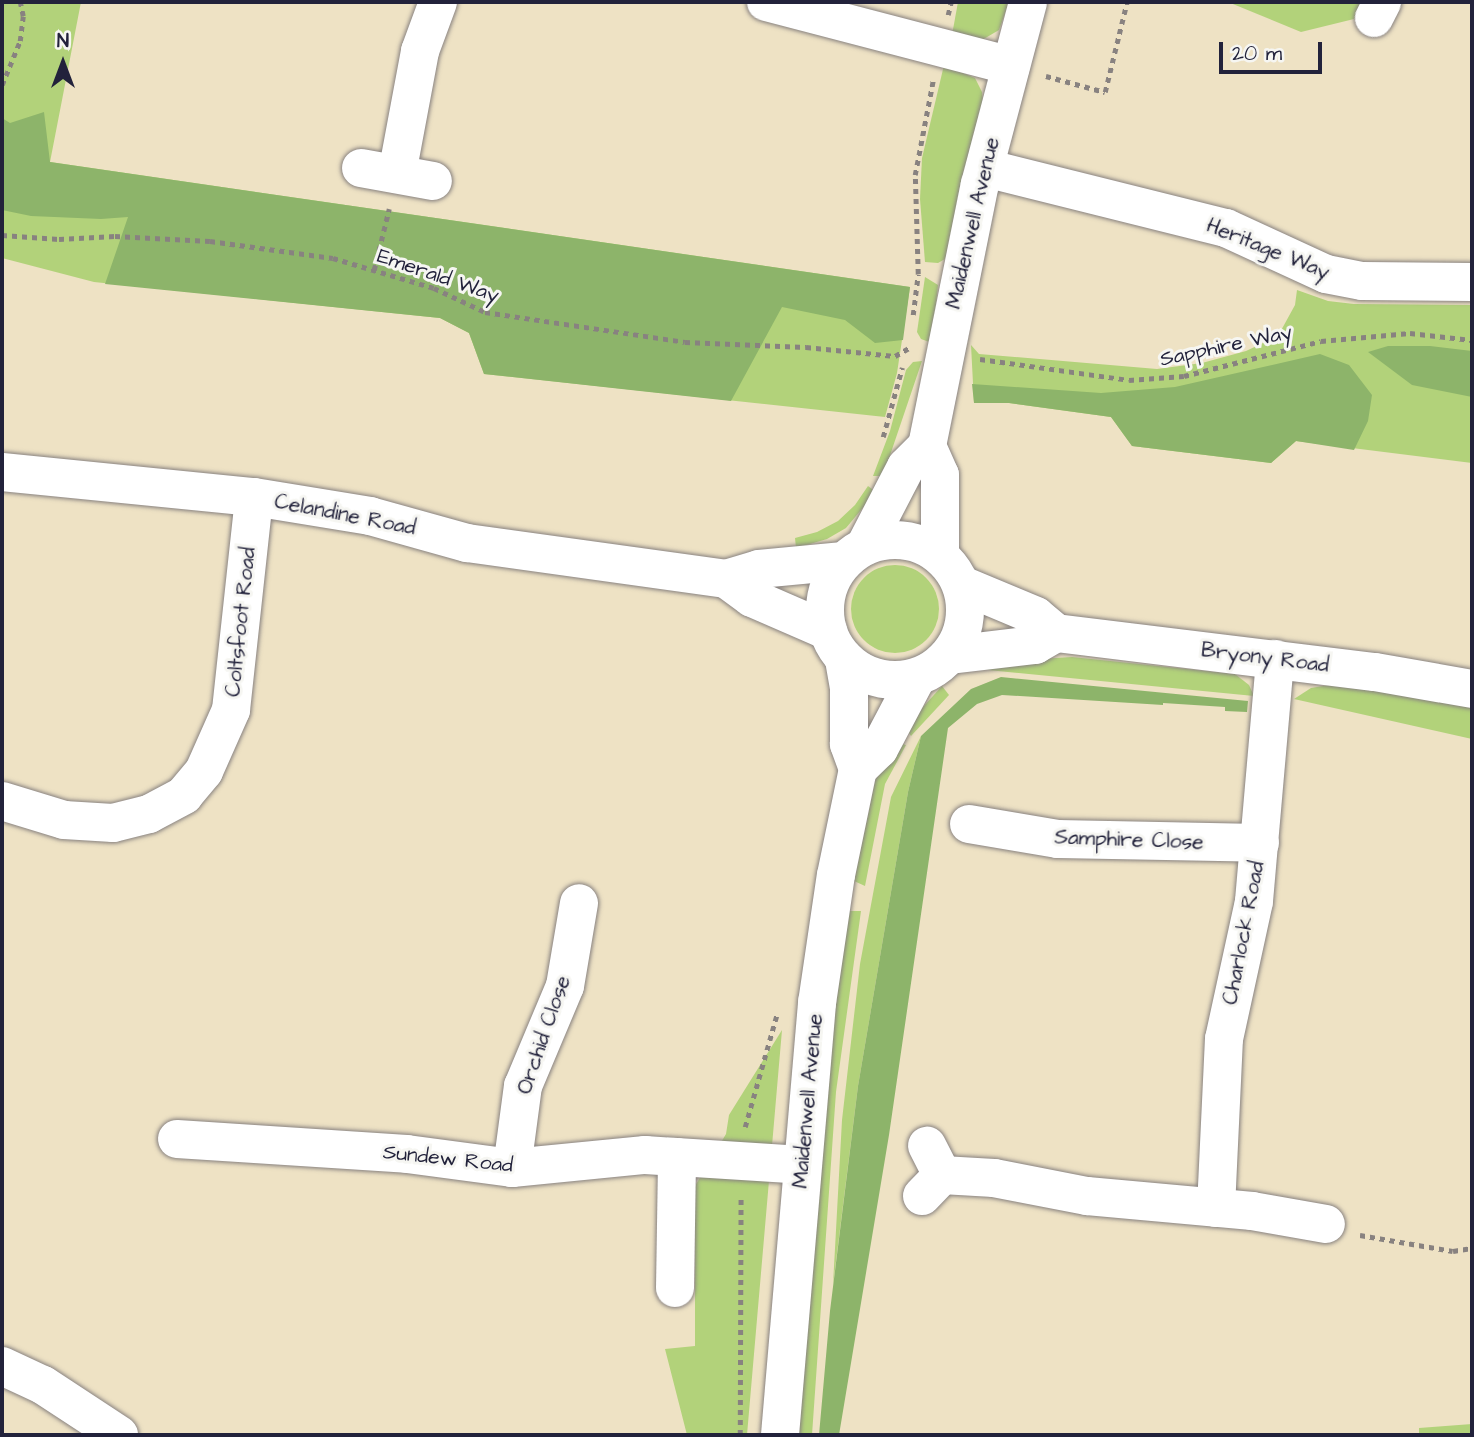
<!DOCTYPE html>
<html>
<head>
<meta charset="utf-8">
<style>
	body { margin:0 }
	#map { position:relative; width:1474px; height:1437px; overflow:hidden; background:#eee2c4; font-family:"Architects Daughter",sans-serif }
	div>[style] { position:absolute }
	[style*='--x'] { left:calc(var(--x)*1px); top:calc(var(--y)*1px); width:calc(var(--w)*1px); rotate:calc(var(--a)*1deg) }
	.green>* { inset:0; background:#b2d27a }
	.round { border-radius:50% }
	.forest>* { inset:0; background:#8db46a }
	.path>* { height:4.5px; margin-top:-2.25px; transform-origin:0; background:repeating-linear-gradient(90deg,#888280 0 5px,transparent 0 10px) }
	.roads { filter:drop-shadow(0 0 2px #888280) drop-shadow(0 0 2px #888280) }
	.minor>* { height:38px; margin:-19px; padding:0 19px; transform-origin:19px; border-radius:19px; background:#fff }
	.minor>.ring { margin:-19px; padding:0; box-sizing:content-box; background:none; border:38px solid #fff; border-radius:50% }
	span { translate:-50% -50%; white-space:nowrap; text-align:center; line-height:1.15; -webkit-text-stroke:6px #f6f6f2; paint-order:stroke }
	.street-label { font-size:21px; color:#22223b }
	.frame { position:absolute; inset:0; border:4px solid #22223b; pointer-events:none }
	.north { position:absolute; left:28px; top:28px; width:70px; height:70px; -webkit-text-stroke:5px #f6f6f2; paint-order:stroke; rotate:0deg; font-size:19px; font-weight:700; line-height:28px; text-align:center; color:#22223b }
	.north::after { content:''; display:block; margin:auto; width:24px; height:32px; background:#22223b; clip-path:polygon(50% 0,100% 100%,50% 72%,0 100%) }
	.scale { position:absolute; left:1219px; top:42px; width:103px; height:32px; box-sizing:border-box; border:4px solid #22223b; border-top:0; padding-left:9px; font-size:21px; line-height:24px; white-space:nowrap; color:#22223b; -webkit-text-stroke:5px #f6f6f2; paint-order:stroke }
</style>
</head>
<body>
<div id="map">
	<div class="green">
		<i style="clip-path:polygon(2px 2px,81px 2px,50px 162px,910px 287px,897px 373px,885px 417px,484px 374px,469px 333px,440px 318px,94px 282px,2px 258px)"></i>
		<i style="clip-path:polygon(958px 2px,1009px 2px,999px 30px,982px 40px,952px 35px)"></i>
		<i style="clip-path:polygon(1228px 2px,1361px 2px,1354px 19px,1301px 32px)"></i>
		<i style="clip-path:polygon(944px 65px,975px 78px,982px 92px,983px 102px,945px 259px,938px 263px,925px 262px,920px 199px,922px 158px)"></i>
		<i style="clip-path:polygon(925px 277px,938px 285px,932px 343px,921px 339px,917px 332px)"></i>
		<i style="clip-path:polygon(1297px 290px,1328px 301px,1354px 304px,1472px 305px,1472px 463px,1296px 441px,1271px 463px,1132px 446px,1111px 417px,1009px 403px,974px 403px,971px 345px,979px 354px,1157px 369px,1202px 363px,1246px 351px,1278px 336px,1295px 305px)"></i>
		<i style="clip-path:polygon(922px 361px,883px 476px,873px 476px,890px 431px,906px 370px,913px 362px)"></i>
		<i style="clip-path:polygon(868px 486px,876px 492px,846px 528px,827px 539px,796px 548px,795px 538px,817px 532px,838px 521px,855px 505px)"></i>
		<i class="round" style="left:851px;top:565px;width:88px;height:88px"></i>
		<i style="clip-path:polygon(1072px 657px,1235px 674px,1249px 685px,1254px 696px,978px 669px,1023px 660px)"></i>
		<i style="clip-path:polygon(1329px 685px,1419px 696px,1472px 706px,1472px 739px,1294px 699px,1311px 688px)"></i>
		<i style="clip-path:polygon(942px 686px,949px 695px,911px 736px,905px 727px)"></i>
		<i style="clip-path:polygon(921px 736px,908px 792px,858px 1086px,833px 1285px,842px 1120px,860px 964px,891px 797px)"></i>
		<i style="clip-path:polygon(895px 742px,906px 745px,885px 784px,865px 886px,854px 881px,875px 781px)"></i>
		<i style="clip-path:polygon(849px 911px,861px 911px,836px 1092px,812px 1435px,799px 1435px,829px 1053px)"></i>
		<i style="clip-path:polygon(782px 1030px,747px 1435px,687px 1435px,665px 1349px,695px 1346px,695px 1186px,726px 1134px,729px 1115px)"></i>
		<i style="clip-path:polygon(1472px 1424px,1472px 1435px,1419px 1435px,1419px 1428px)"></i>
	</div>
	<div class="forest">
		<i style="clip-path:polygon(44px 112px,50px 162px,910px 287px,903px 340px,875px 343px,845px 320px,782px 307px,731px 401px,484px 374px,469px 333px,440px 318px,105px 284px,128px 217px,101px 219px,31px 216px,2px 210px,2px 118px,10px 123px)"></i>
		<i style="clip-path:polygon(1388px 346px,1430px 346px,1472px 351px,1472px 397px,1412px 385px,1368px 352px)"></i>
		<i style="clip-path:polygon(1320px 354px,1349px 365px,1372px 395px,1368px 421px,1354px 450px,1296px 441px,1271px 463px,1132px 446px,1111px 417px,1009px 403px,974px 403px,972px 384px,1101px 393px,1175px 387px)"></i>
		<i style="clip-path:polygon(1001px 677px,1248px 701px,1247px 712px,1225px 711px,1225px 707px,1163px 703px,1163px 705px,1002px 695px,977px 704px,948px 728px,889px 1135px,839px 1435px,819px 1435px,830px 1311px,858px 1086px,908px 792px,921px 736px,971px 689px)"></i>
	</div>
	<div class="path">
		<i style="--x:948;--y:15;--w:13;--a:-77"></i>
		<i style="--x:1046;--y:76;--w:61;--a:15.2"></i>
		<i style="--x:1105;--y:92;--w:93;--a:-76.3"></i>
		<i style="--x:2;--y:85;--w:48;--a:-67.8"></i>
		<i style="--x:20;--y:41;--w:25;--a:-83"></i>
		<i style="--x:23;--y:16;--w:14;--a:-102"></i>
		<i style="--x:2;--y:235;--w:57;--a:4"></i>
		<i style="--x:59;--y:239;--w:56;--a:-3.1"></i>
		<i style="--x:115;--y:236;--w:95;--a:3"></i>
		<i style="--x:210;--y:241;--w:124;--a:7.9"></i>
		<i style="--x:333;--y:258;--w:105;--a:16.5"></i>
		<i style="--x:434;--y:288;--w:56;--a:25.2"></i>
		<i style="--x:485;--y:312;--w:202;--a:8.5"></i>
		<i style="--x:685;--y:342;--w:121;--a:2.4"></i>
		<i style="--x:806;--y:347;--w:89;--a:5.8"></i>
		<i style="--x:895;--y:356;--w:16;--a:-30"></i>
		<i style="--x:374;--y:270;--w:63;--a:-76.2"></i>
		<i style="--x:913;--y:315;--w:41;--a:-83"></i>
		<i style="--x:918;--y:274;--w:99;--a:-91.7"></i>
		<i style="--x:915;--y:175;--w:96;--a:-79.2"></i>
		<i style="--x:980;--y:359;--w:150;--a:8"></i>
		<i style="--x:1129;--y:380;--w:55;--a:-4.2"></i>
		<i style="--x:1184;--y:376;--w:141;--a:-14.3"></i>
		<i style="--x:1321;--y:341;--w:89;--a:-5.1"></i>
		<i style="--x:1410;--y:333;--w:62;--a:6.4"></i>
		<i style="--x:883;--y:437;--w:72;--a:-74.6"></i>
		<i style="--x:745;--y:1127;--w:117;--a:-74.2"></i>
		<i style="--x:1360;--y:1235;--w:94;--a:9.8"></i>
		<i style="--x:1453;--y:1251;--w:19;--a:-9"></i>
		<i style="--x:740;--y:1435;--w:237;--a:-89.8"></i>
	</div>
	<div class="roads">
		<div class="minor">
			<i style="--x:766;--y:2;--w:253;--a:14.6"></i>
			<i style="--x:1374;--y:18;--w:18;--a:-63"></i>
			<i style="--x:361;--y:168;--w:73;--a:10.2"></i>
			<i style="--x:985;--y:168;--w:248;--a:14"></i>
			<i style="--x:1226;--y:228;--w:110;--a:24.7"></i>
			<i style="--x:1326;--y:274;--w:37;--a:11"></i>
			<i style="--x:1362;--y:281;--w:110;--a:0.5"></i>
			<i style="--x:397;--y:174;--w:125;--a:-79.4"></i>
			<i style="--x:420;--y:51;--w:52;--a:-69.8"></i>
			<i style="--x:927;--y:446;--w:32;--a:66"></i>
			<i style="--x:940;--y:475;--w:80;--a:90"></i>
			<i style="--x:2;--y:472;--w:253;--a:5.7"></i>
			<i style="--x:254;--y:497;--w:118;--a:9.3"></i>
			<i style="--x:370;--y:516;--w:101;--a:15.6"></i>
			<i style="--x:467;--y:543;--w:261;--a:7.9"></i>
			<i style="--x:726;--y:579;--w:34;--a:-17"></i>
			<i style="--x:759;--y:569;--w:85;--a:-5.4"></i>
			<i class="ring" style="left:825px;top:540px;width:102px;height:102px"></i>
			<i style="--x:865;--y:546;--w:89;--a:-62.6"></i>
			<i style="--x:906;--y:467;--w:30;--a:-45"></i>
			<i style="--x:927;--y:446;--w:267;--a:-78.6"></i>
			<i style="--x:980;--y:184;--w:188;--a:-75.2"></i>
			<i style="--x:726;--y:579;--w:32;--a:36"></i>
			<i style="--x:752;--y:598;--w:83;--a:23.5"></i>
			<i style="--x:962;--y:585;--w:80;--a:22.7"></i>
			<i style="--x:1036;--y:616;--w:26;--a:40"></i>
			<i style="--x:1056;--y:633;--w:321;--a:7"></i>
			<i style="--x:1375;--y:672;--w:98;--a:9.9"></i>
			<i style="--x:950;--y:655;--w:86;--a:-6.7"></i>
			<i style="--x:1035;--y:645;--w:24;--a:-30"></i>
			<i style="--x:858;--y:769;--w:29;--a:-44"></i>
			<i style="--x:879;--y:749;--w:81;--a:-62.2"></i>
			<i style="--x:2;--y:801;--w:65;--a:17"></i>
			<i style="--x:64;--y:820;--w:49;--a:3.5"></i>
			<i style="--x:113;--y:823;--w:37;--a:-14"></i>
			<i style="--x:149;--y:814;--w:40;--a:-28"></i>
			<i style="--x:184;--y:795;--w:31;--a:-50"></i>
			<i style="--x:204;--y:771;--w:67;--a:-66.1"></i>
			<i style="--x:231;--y:710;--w:214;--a:-83.8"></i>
			<i style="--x:969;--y:824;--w:90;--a:9.6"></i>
			<i style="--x:1058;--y:839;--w:202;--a:1.1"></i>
			<i style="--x:177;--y:1139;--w:230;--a:3.7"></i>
			<i style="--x:407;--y:1154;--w:106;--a:7.6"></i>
			<i style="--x:512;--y:1168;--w:134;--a:-5.6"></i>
			<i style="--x:645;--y:1155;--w:157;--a:3.6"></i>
			<i style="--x:512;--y:1168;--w:83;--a:-82.4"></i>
			<i style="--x:523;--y:1086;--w:108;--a:-67.2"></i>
			<i style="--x:565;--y:986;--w:84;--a:-80.4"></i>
			<i style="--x:942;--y:1175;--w:52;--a:3.3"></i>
			<i style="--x:994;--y:1178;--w:95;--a:11"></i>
			<i style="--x:1087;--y:1196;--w:166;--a:5.2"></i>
			<i style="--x:1252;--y:1211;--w:75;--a:10"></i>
			<i style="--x:922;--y:1196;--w:29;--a:-46"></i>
			<i style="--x:942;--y:1175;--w:33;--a:-117"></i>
			<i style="--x:1216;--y:1208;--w:169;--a:-87.3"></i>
			<i style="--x:1224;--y:1039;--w:141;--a:-77.7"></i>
			<i style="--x:1254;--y:901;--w:243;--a:-85"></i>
			<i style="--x:675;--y:1288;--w:131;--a:-89.1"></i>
			<i style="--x:2;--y:1366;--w:45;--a:24.9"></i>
			<i style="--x:43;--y:1385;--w:91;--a:33.3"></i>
			<i style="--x:780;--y:1435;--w:434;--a:-85.1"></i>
			<i style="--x:817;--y:1003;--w:129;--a:-81.6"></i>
			<i style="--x:836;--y:875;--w:108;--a:-78.3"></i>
			<i style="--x:858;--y:769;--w:27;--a:-110"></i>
			<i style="--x:849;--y:744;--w:56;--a:-90"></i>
			<i style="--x:849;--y:688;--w:29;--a:-100"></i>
		</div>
	</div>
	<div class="street-label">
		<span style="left:973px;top:223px;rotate:-77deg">Maidenwell Avenue</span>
		<span style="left:1268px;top:249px;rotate:22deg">Heritage Way</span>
		<span style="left:438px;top:276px;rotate:19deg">Emerald Way</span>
		<span style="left:1226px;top:346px;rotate:-12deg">Sapphire Way</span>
		<span style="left:345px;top:515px;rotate:11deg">Celandine Road</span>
		<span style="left:241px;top:622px;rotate:-84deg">Coltsfoot Road</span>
		<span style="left:1265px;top:658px;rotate:7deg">Bryony Road</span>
		<span style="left:1129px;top:840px;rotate:2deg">Samphire Close</span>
		<span style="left:1244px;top:933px;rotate:-79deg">Charlock Road</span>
		<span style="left:544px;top:1035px;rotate:-71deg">Orchid Close</span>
		<span style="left:808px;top:1101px;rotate:-85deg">Maidenwell Avenue</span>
		<span style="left:448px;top:1159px;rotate:6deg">Sundew Road</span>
	</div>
	<div class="frame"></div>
	<div class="north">N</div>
	<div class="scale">20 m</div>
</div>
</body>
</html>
